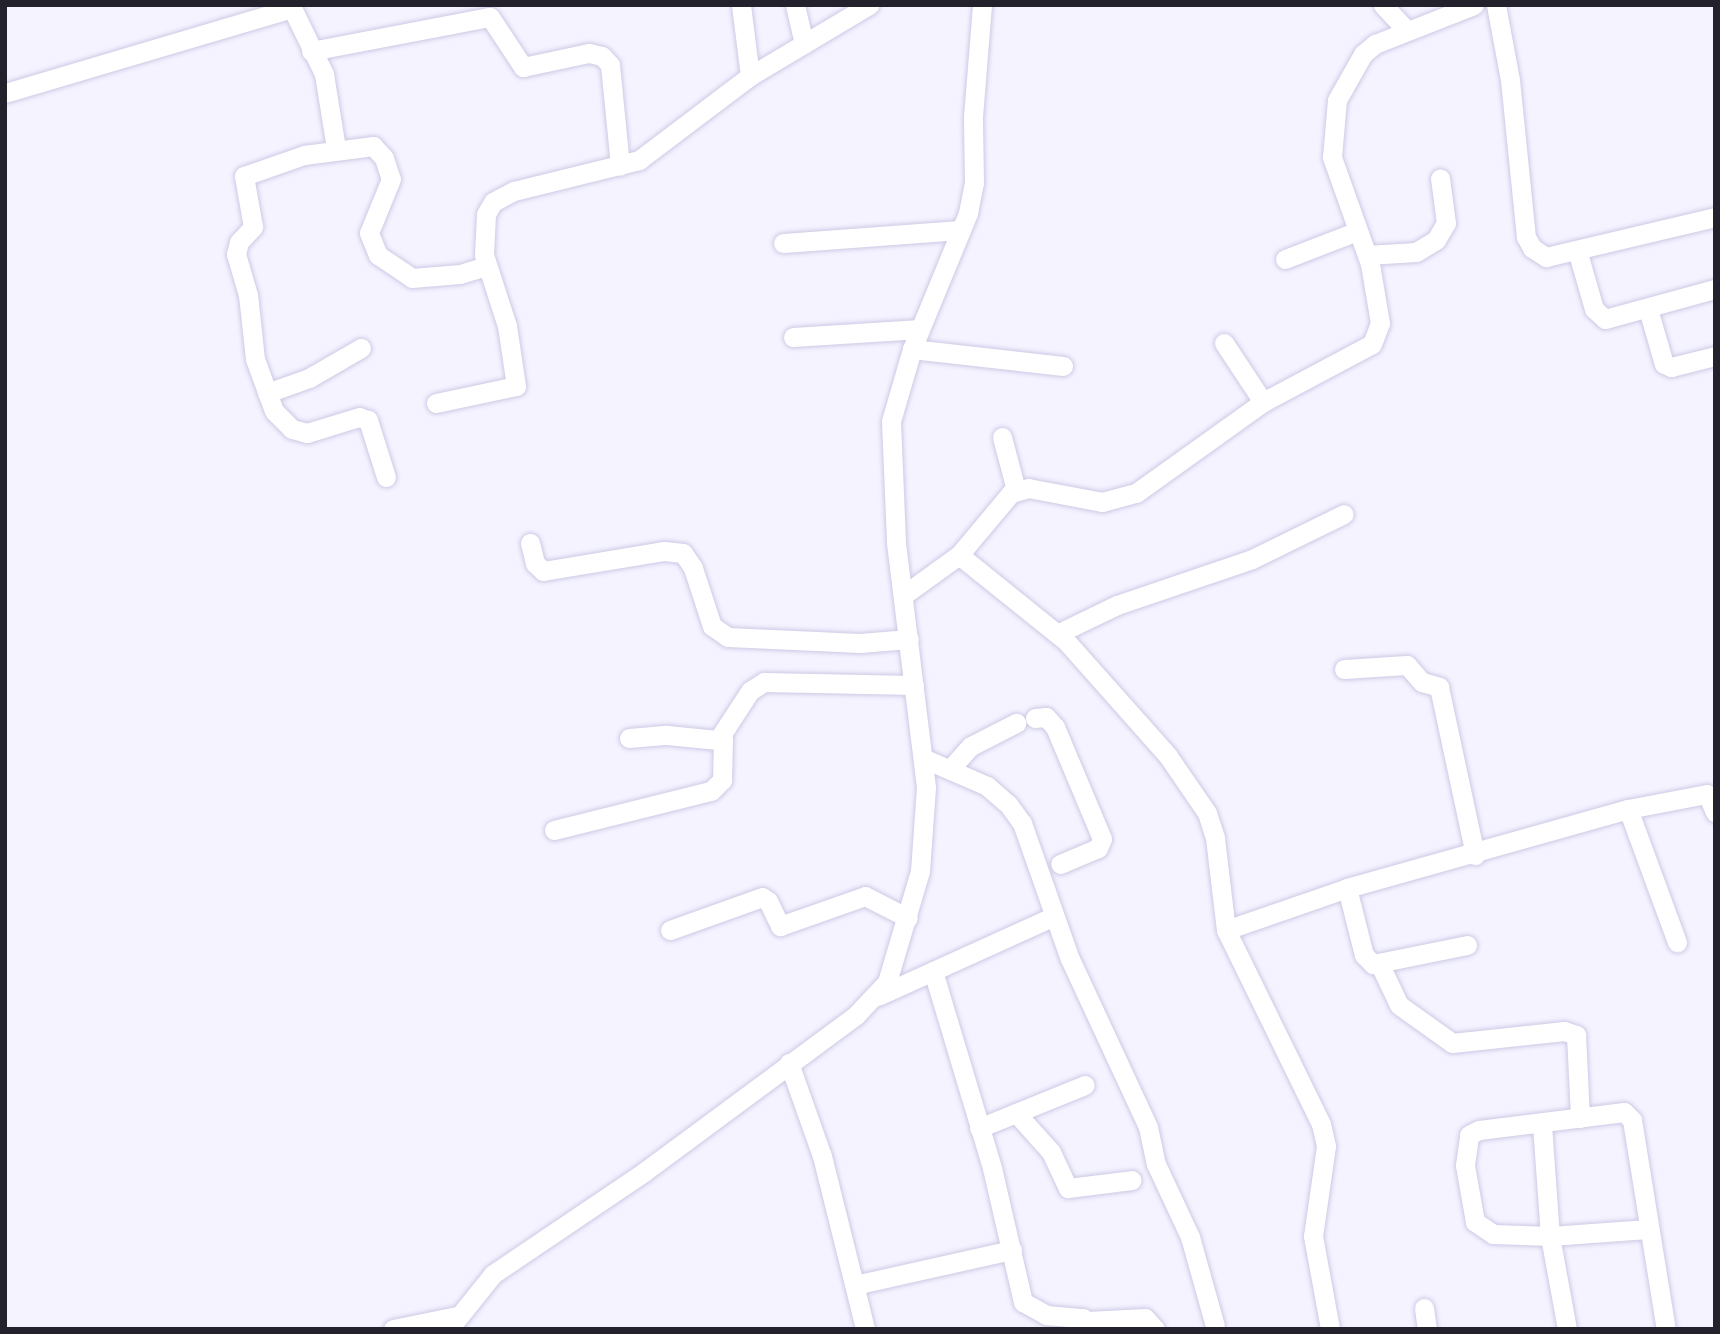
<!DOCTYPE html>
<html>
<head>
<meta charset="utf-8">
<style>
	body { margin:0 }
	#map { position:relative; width:1720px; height:1334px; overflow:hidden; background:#f4f3ff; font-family:Manrope,sans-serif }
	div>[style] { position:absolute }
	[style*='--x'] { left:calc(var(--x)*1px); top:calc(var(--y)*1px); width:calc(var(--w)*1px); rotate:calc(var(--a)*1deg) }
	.roads { filter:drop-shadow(0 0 2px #cdc9e5) drop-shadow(0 0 2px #cdc9e5) }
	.minor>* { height:19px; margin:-9.5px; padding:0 9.5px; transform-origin:9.5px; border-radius:9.5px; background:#fff }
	span { translate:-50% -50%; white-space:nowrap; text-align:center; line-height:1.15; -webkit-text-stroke:7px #fff; paint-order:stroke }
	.frame { position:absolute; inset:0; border:7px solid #23222c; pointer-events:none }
</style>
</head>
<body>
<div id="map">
	<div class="roads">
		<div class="minor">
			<i style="--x:741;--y:5;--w:72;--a:82.8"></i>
			<i style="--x:795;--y:5;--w:40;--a:77"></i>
			<i style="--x:1383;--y:5;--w:34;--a:47"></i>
			<i style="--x:1496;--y:5;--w:76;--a:79.4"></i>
			<i style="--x:1510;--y:80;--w:158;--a:84.2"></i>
			<i style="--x:1526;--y:237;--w:13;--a:61"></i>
			<i style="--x:1532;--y:248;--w:17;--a:33"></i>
			<i style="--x:1546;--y:257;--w:174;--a:-13.3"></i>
			<i style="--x:311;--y:51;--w:182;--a:-10.8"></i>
			<i style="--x:490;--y:17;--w:60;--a:56.6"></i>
			<i style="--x:523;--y:67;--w:67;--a:-12"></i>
			<i style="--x:589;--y:53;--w:13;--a:13"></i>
			<i style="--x:602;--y:56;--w:12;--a:48"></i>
			<i style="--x:610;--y:65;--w:101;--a:84.3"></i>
			<i style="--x:5;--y:93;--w:299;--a:-16.5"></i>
			<i style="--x:292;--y:8;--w:73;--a:64.1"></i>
			<i style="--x:324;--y:74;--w:75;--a:80.8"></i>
			<i style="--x:783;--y:243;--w:178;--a:-4.2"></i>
			<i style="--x:1577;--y:250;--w:61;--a:73.9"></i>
			<i style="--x:1594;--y:309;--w:15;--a:42"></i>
			<i style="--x:1605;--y:319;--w:114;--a:-15.3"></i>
			<i style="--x:1367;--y:255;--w:49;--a:-3.5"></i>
			<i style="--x:1416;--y:252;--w:23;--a:-31"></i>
			<i style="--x:1436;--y:240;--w:20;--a:-60"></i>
			<i style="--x:1446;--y:223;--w:45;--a:-97.6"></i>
			<i style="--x:1285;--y:259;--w:75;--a:-21.1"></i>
			<i style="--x:1648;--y:309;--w:57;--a:73.8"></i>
			<i style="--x:1664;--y:364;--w:8;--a:23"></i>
			<i style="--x:1671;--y:367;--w:45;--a:-14"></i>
			<i style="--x:793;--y:337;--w:127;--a:-3.6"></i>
			<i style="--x:1224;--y:343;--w:71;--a:56.5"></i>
			<i style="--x:912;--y:349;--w:152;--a:6.4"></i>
			<i style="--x:267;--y:393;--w:45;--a:-19.7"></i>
			<i style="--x:309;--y:378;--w:60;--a:-30"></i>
			<i style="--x:436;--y:403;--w:82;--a:-12"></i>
			<i style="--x:516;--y:386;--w:61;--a:-98.5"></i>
			<i style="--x:507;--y:326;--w:75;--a:-107.9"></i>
			<i style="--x:484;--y:255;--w:41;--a:-87.2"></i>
			<i style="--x:486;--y:214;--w:14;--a:-60"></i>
			<i style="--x:493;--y:202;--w:24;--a:-28"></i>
			<i style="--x:514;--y:191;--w:129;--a:-13.9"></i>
			<i style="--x:639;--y:160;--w:139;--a:-37.1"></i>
			<i style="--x:750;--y:76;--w:139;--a:-30.8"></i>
			<i style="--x:1002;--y:437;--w:55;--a:75.2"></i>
			<i style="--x:386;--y:477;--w:60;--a:-107.5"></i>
			<i style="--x:368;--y:420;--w:9;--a:-162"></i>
			<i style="--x:359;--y:417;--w:54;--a:162.9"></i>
			<i style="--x:307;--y:433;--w:16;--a:-165"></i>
			<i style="--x:292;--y:429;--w:25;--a:-135"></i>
			<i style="--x:274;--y:411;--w:55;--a:-110.1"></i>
			<i style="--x:255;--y:359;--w:64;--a:-96.2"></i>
			<i style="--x:248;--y:295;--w:43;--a:-106.3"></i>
			<i style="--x:236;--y:254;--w:12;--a:-76"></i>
			<i style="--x:239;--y:242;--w:21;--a:-47"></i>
			<i style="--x:253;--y:227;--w:52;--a:-100"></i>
			<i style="--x:244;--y:176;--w:64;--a:-19.3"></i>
			<i style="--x:304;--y:155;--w:70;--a:-7.4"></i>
			<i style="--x:373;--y:146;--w:16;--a:47"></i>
			<i style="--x:384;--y:158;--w:22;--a:72"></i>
			<i style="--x:391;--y:179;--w:58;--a:112.2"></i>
			<i style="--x:369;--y:233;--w:24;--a:68"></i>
			<i style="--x:378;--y:255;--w:41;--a:34.1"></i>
			<i style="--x:412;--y:278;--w:48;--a:-4.8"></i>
			<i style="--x:460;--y:274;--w:27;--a:-17"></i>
			<i style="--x:530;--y:543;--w:21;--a:76"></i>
			<i style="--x:535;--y:563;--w:11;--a:45"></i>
			<i style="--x:543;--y:571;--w:123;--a:-9.4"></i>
			<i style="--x:664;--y:551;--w:19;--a:6"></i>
			<i style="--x:683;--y:553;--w:18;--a:56"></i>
			<i style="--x:693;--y:568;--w:61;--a:71.9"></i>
			<i style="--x:712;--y:626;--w:19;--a:35"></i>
			<i style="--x:728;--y:637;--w:132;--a:2.6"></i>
			<i style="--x:860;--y:643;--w:49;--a:-4.7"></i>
			<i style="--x:959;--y:555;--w:137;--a:38.8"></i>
			<i style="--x:1066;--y:641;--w:154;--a:48.4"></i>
			<i style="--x:1168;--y:756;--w:69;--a:55.6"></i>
			<i style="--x:1207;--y:813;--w:26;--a:72"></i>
			<i style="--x:1215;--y:838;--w:93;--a:83.2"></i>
			<i style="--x:1226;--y:930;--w:216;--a:63.9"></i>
			<i style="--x:1321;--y:1124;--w:23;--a:77"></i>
			<i style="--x:1326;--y:1146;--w:91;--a:98.2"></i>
			<i style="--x:1313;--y:1236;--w:95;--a:79.6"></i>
			<i style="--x:905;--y:594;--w:67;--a:-35.8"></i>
			<i style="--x:959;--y:555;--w:81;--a:-50"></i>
			<i style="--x:1011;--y:493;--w:18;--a:-16"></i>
			<i style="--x:1028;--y:488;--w:75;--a:10.7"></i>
			<i style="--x:1102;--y:502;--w:35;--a:-15"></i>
			<i style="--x:1136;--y:493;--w:156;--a:-35.6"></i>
			<i style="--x:1263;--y:402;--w:123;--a:-28"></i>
			<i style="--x:1372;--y:344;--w:22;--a:-69"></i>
			<i style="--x:1380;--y:323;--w:60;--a:-99.6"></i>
			<i style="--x:1370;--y:264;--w:114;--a:-109.6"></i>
			<i style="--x:1332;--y:157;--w:57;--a:-85"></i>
			<i style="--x:1337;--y:100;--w:53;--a:-60.5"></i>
			<i style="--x:1363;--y:54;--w:16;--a:-40"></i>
			<i style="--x:1375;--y:44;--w:106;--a:-21.5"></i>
			<i style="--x:1059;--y:633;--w:64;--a:-25.8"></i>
			<i style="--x:1117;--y:605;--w:143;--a:-18.8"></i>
			<i style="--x:1252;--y:559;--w:102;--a:-26.1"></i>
			<i style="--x:1344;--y:669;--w:63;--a:-3.6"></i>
			<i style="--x:1407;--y:665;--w:23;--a:49"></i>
			<i style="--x:1422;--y:682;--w:18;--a:16"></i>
			<i style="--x:1439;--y:687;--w:172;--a:77.9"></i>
			<i style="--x:1035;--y:718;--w:11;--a:-5"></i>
			<i style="--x:1046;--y:717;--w:13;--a:48"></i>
			<i style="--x:1055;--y:727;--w:121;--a:67.2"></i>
			<i style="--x:1102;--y:839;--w:10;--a:114"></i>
			<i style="--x:1098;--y:848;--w:41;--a:157.2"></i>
			<i style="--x:629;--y:738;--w:38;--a:-5"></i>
			<i style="--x:667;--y:735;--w:51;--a:5.6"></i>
			<i style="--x:718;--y:740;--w:59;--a:-56.9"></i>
			<i style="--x:750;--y:691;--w:17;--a:-33"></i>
			<i style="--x:764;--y:682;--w:150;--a:1.1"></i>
			<i style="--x:925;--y:759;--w:68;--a:23.5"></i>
			<i style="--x:987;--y:786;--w:28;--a:41"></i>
			<i style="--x:1008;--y:804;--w:24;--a:54"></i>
			<i style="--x:1022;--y:823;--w:144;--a:70.6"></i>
			<i style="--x:1070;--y:959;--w:185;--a:65.1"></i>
			<i style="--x:1148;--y:1127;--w:38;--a:78"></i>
			<i style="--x:1156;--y:1164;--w:81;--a:65"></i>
			<i style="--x:1190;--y:1237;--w:92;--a:74.3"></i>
			<i style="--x:950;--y:769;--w:31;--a:-48"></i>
			<i style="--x:971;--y:746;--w:51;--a:-27.1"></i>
			<i style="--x:1628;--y:809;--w:142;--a:69.8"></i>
			<i style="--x:554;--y:830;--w:162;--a:-14"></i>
			<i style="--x:711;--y:791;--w:16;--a:-45"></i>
			<i style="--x:722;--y:780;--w:42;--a:-88.6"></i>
			<i style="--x:1347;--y:888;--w:69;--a:75.8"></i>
			<i style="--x:1364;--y:955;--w:13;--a:45"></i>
			<i style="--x:1373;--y:964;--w:96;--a:-11.4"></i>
			<i style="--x:670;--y:930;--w:98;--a:-19.7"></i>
			<i style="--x:762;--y:897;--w:7;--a:34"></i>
			<i style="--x:768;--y:901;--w:28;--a:64"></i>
			<i style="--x:780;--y:926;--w:90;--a:-19.4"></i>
			<i style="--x:865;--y:896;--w:48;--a:27.1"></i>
			<i style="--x:1226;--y:930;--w:128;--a:-19.1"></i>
			<i style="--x:1347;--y:888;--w:292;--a:-15.7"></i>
			<i style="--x:1628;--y:809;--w:80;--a:-10.8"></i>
			<i style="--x:1707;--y:794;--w:20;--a:66"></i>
			<i style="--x:1380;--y:965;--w:44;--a:64.6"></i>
			<i style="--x:1399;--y:1005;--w:65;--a:35.6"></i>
			<i style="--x:1452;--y:1043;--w:113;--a:-6.1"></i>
			<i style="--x:1564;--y:1031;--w:13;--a:18"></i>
			<i style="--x:1576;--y:1035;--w:83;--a:87.2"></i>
			<i style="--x:933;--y:971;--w:206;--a:73.3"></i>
			<i style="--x:992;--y:1168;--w:138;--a:77"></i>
			<i style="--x:1023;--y:1302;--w:26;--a:29"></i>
			<i style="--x:1046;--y:1315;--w:37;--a:5"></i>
			<i style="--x:1083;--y:1318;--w:12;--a:66"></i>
			<i style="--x:878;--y:996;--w:193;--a:-24.4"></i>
			<i style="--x:789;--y:1063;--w:99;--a:70.5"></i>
			<i style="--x:822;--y:1156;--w:178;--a:76"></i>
			<i style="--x:1016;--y:1113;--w:52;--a:48.1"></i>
			<i style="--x:1051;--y:1152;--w:40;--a:65"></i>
			<i style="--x:1068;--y:1188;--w:64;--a:-7.1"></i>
			<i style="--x:1542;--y:1125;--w:111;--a:85.9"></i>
			<i style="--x:1550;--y:1236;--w:57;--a:-178"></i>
			<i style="--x:1493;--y:1234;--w:22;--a:-146"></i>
			<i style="--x:1475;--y:1222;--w:58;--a:-100"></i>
			<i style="--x:1465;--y:1165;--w:30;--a:-82"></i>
			<i style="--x:1469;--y:1135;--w:11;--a:-27"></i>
			<i style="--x:1479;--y:1130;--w:146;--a:-7.1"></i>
			<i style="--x:1624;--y:1112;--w:11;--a:45"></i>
			<i style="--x:1632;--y:1120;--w:212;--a:80.8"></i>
			<i style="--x:979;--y:1128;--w:114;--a:-22.1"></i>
			<i style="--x:855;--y:1285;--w:161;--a:-12.6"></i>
			<i style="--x:1424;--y:1308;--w:21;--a:82"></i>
			<i style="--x:1087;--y:1321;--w:58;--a:-3"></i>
			<i style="--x:1145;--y:1318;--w:15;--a:48"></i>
			<i style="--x:393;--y:1329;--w:65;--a:-11.5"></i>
			<i style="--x:449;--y:1329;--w:70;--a:-51.3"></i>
			<i style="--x:493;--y:1274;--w:182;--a:-34"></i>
			<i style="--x:644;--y:1172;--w:264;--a:-36.5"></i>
			<i style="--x:856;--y:1015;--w:45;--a:-46.8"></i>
			<i style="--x:887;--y:982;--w:116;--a:-73.4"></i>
			<i style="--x:920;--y:871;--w:84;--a:-85.9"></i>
			<i style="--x:926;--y:787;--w:248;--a:-97"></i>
			<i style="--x:896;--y:541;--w:120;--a:-92.4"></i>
			<i style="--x:891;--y:421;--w:75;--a:-73.7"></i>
			<i style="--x:912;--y:349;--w:147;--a:-67.6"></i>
			<i style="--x:968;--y:213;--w:31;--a:-79"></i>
			<i style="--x:974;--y:183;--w:66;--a:-90.9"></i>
			<i style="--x:973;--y:117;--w:112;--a:-85.4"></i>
			<i style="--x:1567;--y:1329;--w:95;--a:-100.4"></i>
			<i style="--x:1550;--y:1236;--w:98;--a:-4.1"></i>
		</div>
	</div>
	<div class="frame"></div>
</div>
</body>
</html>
